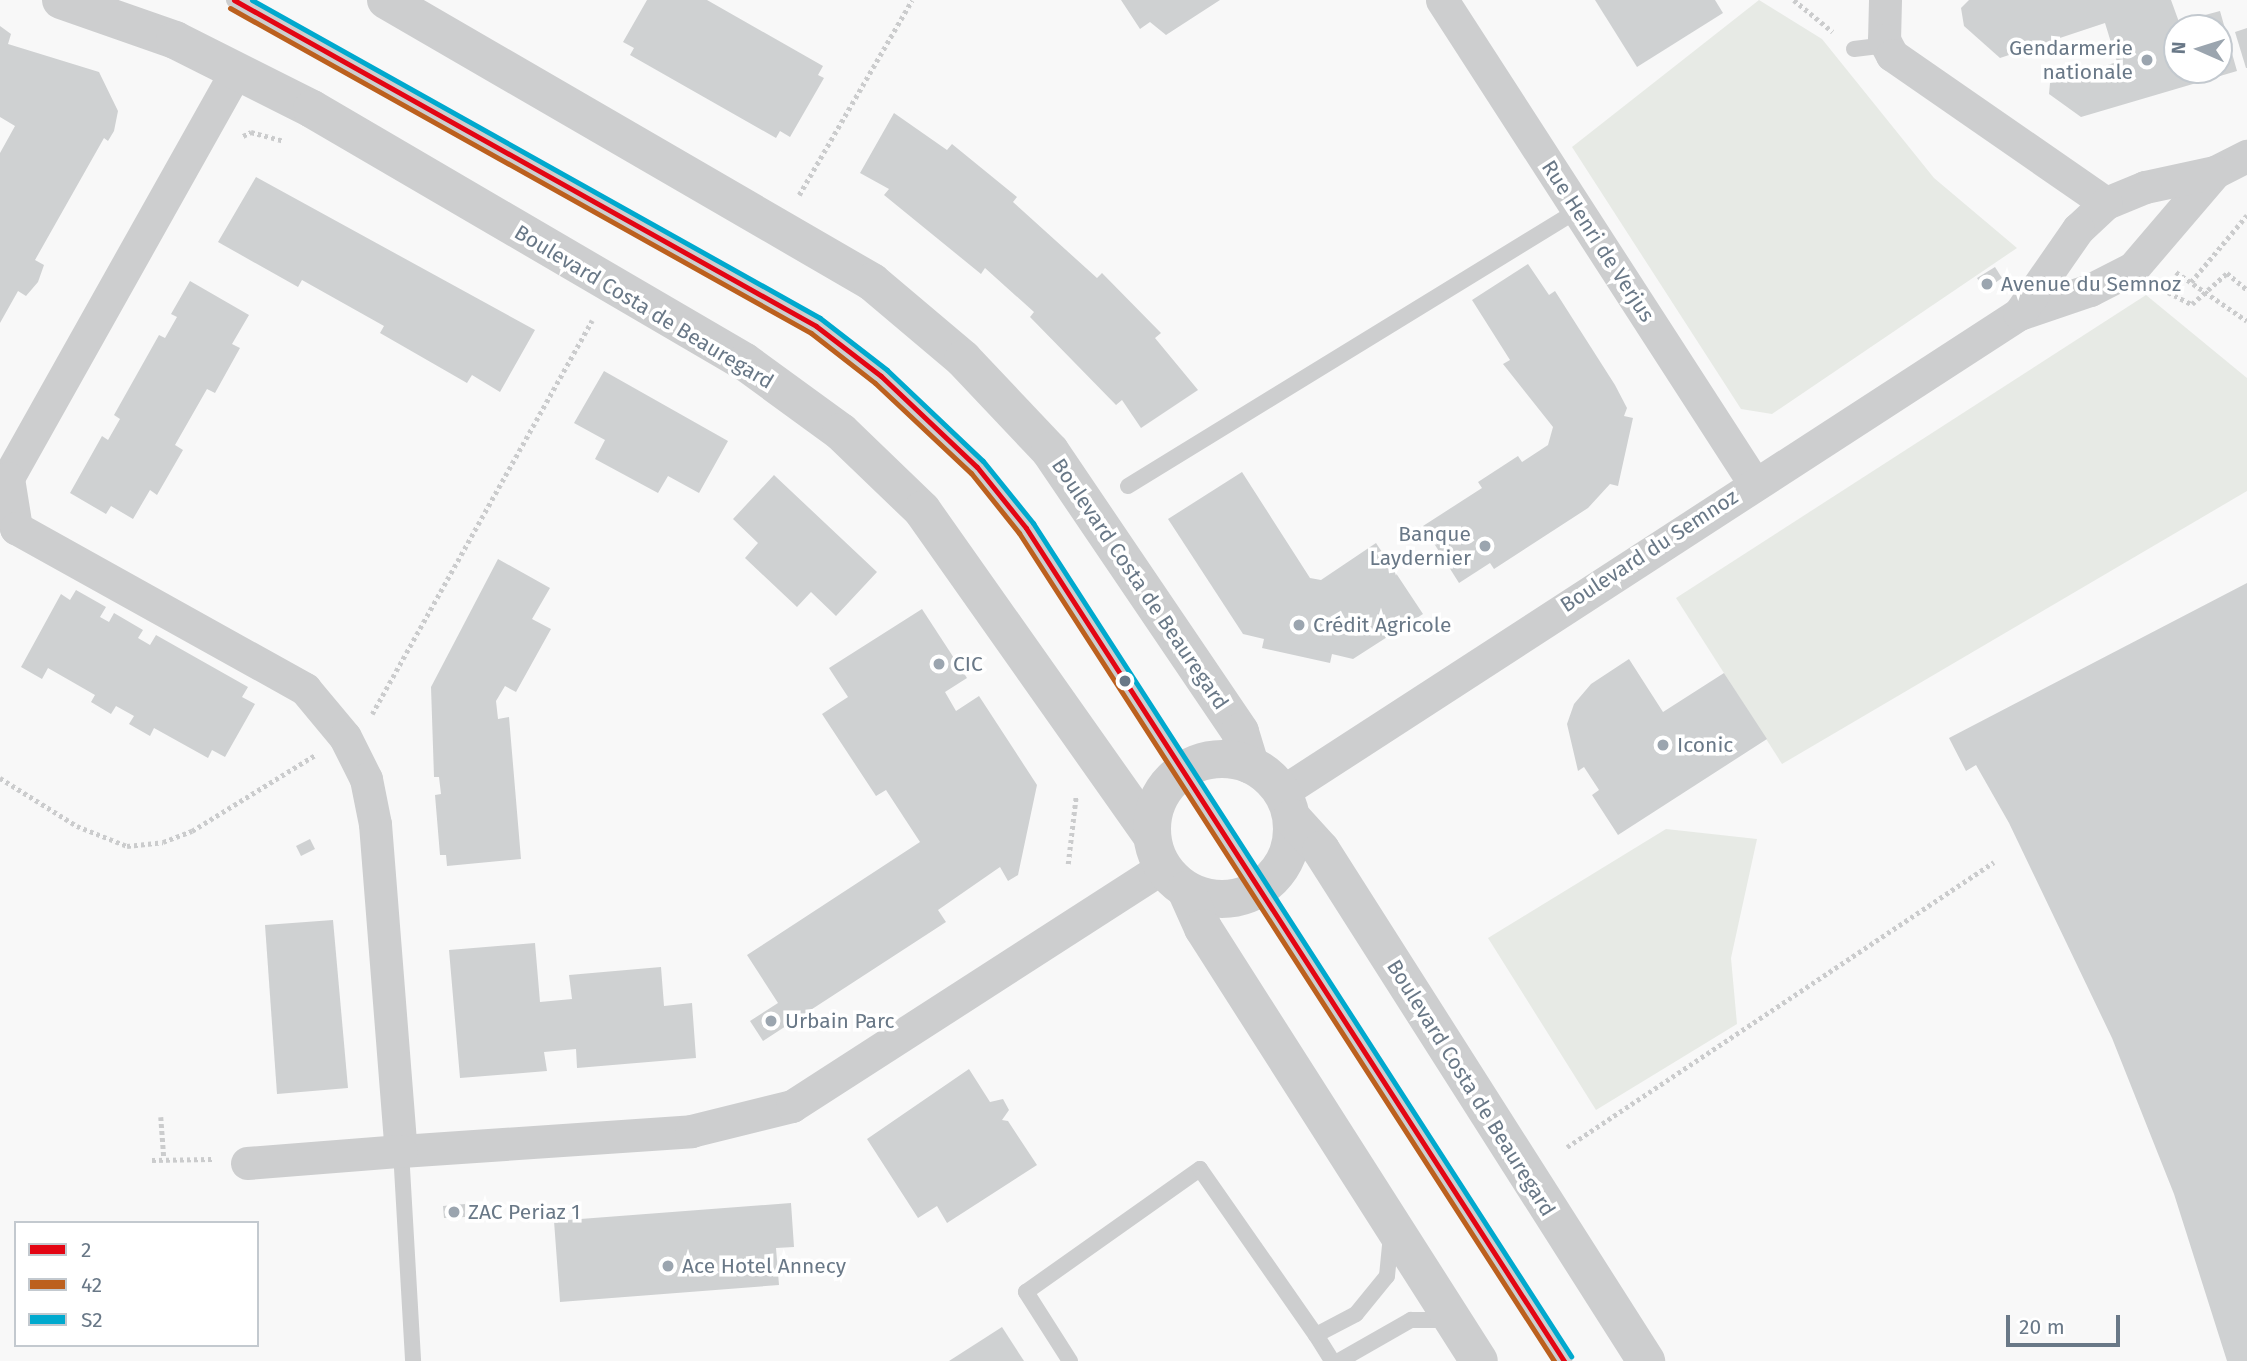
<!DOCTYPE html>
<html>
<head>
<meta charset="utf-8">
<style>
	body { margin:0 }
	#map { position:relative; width:2247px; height:1361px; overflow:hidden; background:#f8f8f8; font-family:"Fira Sans",sans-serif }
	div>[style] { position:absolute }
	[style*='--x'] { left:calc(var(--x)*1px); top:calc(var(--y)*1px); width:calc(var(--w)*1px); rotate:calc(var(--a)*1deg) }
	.green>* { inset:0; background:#e7eae5 }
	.building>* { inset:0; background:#cfd1d2 }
	.path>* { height:4.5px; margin-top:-2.25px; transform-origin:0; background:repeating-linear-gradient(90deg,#cbcccd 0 3.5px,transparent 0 7px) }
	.service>* { height:16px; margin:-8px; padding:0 8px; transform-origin:8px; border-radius:8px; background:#cdcecf }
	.minor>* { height:33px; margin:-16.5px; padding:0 16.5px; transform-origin:16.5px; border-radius:16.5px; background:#cdcecf }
	.tertiary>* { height:38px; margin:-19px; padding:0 19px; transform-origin:19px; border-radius:19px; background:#cdcecf }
	.tertiary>.ring { margin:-19px; padding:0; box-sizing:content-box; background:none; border:38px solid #cdcecf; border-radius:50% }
	.bus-1>* { height:5px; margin:-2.5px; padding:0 2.5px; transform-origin:2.5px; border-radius:2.5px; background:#e30513 }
	.bus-2>* { height:5px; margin:-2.5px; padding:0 2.5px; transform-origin:2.5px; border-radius:2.5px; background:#bc601e }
	.bus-3>* { height:5px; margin:-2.5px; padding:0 2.5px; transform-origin:2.5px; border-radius:2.5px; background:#00a9ce }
	.dots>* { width:19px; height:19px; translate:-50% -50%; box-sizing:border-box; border:4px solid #fff; border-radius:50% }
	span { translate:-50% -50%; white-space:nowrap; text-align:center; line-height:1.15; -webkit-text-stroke:7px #fff; paint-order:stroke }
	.poi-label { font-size:21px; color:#697887 }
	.right { translate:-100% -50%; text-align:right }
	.left { translate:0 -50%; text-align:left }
	.street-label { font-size:21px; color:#697887 }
	.legend { position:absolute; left:14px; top:1221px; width:245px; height:126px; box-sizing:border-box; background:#fff; border:2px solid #c3c9cf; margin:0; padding:9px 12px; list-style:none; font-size:21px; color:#697887 }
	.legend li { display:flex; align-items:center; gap:14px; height:35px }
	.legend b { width:35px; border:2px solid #c3c9cf }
	.north { position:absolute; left:2163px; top:14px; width:70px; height:70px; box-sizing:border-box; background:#fff; border:2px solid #c3c9cf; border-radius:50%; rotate:273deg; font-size:19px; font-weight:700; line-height:28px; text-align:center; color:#697887 }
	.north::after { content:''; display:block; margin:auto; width:24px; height:32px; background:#9ba5af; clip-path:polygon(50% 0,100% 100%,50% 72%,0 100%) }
	.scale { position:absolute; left:2006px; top:1315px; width:114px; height:32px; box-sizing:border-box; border:4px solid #697887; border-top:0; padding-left:9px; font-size:21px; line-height:24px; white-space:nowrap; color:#697887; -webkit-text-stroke:5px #fff; paint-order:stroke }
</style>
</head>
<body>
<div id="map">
	<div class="green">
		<i style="clip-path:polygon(1759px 0,1822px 39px,1934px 178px,2017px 248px,1772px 414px,1741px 409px,1572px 147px)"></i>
		<i style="clip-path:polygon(2146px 295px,2247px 378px,2247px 491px,1782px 764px,1676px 598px)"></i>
		<i style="clip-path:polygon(1666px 829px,1757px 839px,1731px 958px,1737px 1024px,1596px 1110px,1488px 938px)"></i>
	</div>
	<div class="building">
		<i style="clip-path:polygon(647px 0,707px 0,823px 66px,818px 75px,824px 78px,790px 137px,780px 131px,776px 138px,630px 55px,634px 48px,623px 42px)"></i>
		<i style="clip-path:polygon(1121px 0,1220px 0,1166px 35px,1150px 22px,1140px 29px)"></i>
		<i style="clip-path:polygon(1595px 0,1715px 0,1723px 13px,1637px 67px)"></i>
		<i style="clip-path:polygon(evenodd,1969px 0,2171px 0,2179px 22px,2220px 11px,2237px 71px,2081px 117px,2049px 94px,2050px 83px,2117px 62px,2105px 23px,2000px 58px,1964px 26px,1961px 8px,1969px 0,2177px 28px,2219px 28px,2219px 70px,2177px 70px,2177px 28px)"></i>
		<i style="clip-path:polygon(0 26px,11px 34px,8px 44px,99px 72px,118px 111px,114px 131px,108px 141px,104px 138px,35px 260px,44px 265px,38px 282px,26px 296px,18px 291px,0 323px,0 153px,15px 126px,0 117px)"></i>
		<i style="clip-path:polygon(2247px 28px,2247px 68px,2246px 68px,2235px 32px)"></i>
		<i style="clip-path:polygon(894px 113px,947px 150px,952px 144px,1017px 197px,1013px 202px,1097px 278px,1102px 273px,1161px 333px,1155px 338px,1198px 390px,1141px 428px,1122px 400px,1116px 405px,1030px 317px,1034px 312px,985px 268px,981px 274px,884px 195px,889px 189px,860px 173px)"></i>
		<i style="clip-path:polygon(256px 177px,535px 330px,500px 392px,472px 375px,467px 383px,380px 333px,384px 326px,302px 280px,298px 287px,218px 242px)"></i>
		<i style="clip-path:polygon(1528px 264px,1549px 295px,1555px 291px,1615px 385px,1627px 408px,1624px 416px,1633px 418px,1618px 486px,1610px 484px,1588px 508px,1494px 569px,1490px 563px,1459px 583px,1423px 526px,1482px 488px,1478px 482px,1518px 456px,1522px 462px,1548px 445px,1553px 427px,1503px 364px,1510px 360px,1472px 300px)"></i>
		<i style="clip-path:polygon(1995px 267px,2002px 278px,1985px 290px,1977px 278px)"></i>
		<i style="clip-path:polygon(190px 281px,249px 315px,232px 344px,240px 348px,215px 393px,207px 389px,175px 445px,183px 450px,157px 495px,150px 490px,133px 519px,111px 506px,106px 514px,70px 493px,102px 436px,108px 440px,120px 419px,114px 415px,159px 335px,165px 338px,177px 317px,171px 314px)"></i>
		<i style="clip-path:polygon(604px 371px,728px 441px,699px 493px,668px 476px,658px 493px,595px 459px,605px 440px,574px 423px)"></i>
		<i style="clip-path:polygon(1242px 472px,1310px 578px,1321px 580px,1376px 543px,1423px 614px,1353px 659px,1332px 654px,1330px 663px,1262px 648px,1264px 639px,1243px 634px,1168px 519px)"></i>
		<i style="clip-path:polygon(774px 475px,877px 572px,836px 616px,811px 592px,797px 607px,745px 558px,758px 543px,733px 519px)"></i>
		<i style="clip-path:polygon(498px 559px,550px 588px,532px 619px,551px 629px,516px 692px,505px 686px,496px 701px,498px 719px,509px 717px,521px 859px,447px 866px,446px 855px,440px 855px,435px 795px,441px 794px,439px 777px,434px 777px,431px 687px)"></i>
		<i style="clip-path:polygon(2247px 583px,2247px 1361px,2227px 1361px,2174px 1194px,2112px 1038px,2009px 823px,1976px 765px,1966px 771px,1949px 738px)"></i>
		<i style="clip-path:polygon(76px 590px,106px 607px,100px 617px,109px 622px,114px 613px,143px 630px,138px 638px,150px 645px,156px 635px,248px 687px,242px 697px,255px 704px,225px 757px,212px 750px,208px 758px,154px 728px,150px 736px,129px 724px,134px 716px,116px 706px,111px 714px,91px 702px,95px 695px,48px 668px,42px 679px,21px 667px,61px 594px,70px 600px)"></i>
		<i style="clip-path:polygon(922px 609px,967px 678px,945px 692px,956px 711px,979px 696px,1037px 785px,1018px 875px,1008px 881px,1000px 867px,938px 910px,946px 922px,763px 1041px,750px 1021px,778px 1003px,747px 955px,920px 842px,886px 790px,876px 796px,822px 714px,848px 697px,829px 668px)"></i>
		<i style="clip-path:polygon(1629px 659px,1663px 712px,1724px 673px,1767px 739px,1618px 835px,1592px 795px,1599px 790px,1584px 767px,1578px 771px,1567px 724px,1574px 704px,1591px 684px)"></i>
		<i style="clip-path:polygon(310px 839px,315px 849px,301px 856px,296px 846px)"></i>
		<i style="clip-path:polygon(333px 920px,348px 1088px,277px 1094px,265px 925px)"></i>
		<i style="clip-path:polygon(535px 943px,540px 1002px,572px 999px,569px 975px,661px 967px,664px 1006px,692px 1003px,696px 1058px,577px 1068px,576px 1049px,544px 1052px,547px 1071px,460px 1078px,449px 950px)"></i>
		<i style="clip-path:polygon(969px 1069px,990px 1102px,1003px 1099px,1009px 1110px,1002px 1120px,1008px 1121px,1037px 1165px,947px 1223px,937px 1206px,918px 1218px,867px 1139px)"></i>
		<i style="clip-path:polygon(791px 1203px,794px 1247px,776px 1248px,779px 1285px,560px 1302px,554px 1221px)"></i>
		<i style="clip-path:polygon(465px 1204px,465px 1217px,444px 1218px,443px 1206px)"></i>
		<i style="clip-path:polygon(1002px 1327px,1024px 1361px,949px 1361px)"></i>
	</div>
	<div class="path">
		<i style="--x:1794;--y:0;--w:50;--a:39.4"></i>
		<i style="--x:243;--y:136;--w:9;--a:-27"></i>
		<i style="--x:251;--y:132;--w:34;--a:15"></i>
		<i style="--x:799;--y:195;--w:225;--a:-59.9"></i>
		<i style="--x:2176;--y:272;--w:86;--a:34.6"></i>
		<i style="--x:2191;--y:282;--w:87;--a:-50.1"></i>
		<i style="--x:2162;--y:289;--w:34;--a:27"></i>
		<i style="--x:2192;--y:304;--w:47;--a:-41.5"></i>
		<i style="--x:2227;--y:273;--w:26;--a:40"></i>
		<i style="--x:372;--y:714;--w:451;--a:-60.8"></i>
		<i style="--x:0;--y:778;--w:91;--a:31.9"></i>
		<i style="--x:77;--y:826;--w:54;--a:21.8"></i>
		<i style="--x:127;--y:846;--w:36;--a:-6"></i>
		<i style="--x:163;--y:842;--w:31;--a:-21"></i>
		<i style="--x:192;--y:831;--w:145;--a:-31.7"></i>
		<i style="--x:1068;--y:864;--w:68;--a:-83.3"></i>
		<i style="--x:161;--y:1117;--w:41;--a:85.8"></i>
		<i style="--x:1567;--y:1147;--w:513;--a:-33.72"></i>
		<i style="--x:152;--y:1160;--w:60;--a:-1"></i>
	</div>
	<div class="service">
		<i style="--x:234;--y:0;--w:667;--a:29.25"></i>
		<i style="--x:816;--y:326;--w:82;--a:37.6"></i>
		<i style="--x:881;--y:376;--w:132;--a:43.5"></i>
		<i style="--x:977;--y:467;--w:78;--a:51.2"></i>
		<i style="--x:1026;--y:528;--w:992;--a:57.14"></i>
		<i style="--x:1854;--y:49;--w:33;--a:-7"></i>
		<i style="--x:1128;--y:486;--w:528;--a:-31.52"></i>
		<i style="--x:401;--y:1151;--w:210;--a:86.7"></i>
		<i style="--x:1316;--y:1335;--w:31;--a:58"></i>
		<i style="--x:1070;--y:1361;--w:82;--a:-122.5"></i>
		<i style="--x:1026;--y:1292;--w:213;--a:-35.3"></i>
		<i style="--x:1200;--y:1169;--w:203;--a:55.1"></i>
		<i style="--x:1316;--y:1335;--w:45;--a:-27.7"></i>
		<i style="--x:1356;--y:1314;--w:49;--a:-50.8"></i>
		<i style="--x:1387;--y:1276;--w:41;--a:-84.4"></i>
		<i style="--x:1339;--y:1361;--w:83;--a:-29.7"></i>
		<i style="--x:1411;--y:1320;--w:40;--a:0"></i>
	</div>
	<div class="minor">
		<i style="--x:1442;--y:0;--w:575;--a:57.14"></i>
		<i style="--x:1885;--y:0;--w:40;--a:91.4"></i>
		<i style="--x:1884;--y:40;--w:17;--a:62"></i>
		<i style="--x:1892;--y:55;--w:260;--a:34.7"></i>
		<i style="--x:235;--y:73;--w:464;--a:119.3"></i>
		<i style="--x:8;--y:478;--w:51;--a:80.9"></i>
		<i style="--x:16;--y:528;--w:331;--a:29.1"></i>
		<i style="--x:305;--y:689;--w:62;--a:50.2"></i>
		<i style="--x:345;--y:737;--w:47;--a:63.4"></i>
		<i style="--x:366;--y:779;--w:46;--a:78.7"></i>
		<i style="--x:375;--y:824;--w:328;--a:85.5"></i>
		<i style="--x:401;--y:1151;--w:291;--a:-3.9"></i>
		<i style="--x:691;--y:1131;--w:104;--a:-13.9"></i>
		<i style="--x:792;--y:1106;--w:441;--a:-32.8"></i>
		<i style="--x:2215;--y:172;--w:36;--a:-27"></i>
		<i style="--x:1282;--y:792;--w:878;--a:-32.97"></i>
		<i style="--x:2019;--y:314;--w:75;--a:-18.7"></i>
		<i style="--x:2090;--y:290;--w:48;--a:-27.1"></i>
		<i style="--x:2133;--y:268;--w:126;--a:-49.5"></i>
		<i style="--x:2215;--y:172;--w:72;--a:167.9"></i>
		<i style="--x:2145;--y:187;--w:42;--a:157.7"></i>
		<i style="--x:2106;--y:203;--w:38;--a:137"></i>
		<i style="--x:2078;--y:229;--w:103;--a:124.8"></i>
		<i style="--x:247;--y:1163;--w:154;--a:-4.5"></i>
	</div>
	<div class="tertiary">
		<i style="--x:61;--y:0;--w:121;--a:19.3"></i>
		<i style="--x:175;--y:40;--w:153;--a:26.7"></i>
		<i style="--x:312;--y:109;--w:501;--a:30.3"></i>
		<i style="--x:745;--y:362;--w:119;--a:36.1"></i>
		<i style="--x:841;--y:432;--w:112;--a:43.9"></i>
		<i style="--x:922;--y:510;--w:399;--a:54.8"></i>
		<i style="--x:386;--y:0;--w:562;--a:30.12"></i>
		<i style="--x:872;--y:282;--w:119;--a:40.2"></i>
		<i style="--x:963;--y:359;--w:127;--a:46.6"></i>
		<i style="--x:1050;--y:451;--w:339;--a:55.9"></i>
		<i style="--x:1240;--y:732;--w:34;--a:73"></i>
		<i class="ring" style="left:1152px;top:759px;width:102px;height:102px"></i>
		<i style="--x:1292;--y:818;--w:43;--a:47.8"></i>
		<i style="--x:1321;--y:850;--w:606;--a:57.54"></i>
		<i style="--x:1186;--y:890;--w:42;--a:65.9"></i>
		<i style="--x:1203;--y:928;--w:513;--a:57.49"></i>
	</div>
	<div class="bus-1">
		<i style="--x:234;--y:0;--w:667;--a:29.25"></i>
		<i style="--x:816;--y:326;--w:82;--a:37.6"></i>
		<i style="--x:881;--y:376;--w:132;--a:43.5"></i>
		<i style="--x:977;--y:467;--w:78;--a:51.2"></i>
		<i style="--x:1026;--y:528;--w:992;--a:57.14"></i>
	</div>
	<div class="bus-2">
		<i style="--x:230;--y:8;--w:666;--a:29.22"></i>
		<i style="--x:811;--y:333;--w:81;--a:38"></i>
		<i style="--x:875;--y:383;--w:132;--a:43.2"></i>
		<i style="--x:971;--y:473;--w:77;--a:51.3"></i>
		<i style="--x:1019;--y:533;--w:986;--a:57.13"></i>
	</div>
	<div class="bus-3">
		<i style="--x:252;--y:0;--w:651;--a:29.24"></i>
		<i style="--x:820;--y:318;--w:85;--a:37.8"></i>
		<i style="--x:887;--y:370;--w:132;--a:43.5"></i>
		<i style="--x:983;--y:461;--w:80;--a:51.1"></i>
		<i style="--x:1033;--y:523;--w:992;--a:57.14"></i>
	</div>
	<div class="dots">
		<i style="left:2147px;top:60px;background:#9ba5af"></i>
		<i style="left:1987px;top:284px;background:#9ba5af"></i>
		<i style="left:1485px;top:546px;background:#9ba5af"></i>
		<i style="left:1299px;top:625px;background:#9ba5af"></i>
		<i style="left:939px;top:664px;background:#9ba5af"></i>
		<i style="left:1125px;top:681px;background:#697887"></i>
		<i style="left:1663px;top:745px;background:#9ba5af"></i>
		<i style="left:771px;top:1021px;background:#9ba5af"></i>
		<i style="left:454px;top:1212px;background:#9ba5af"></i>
		<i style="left:668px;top:1266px;background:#9ba5af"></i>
	</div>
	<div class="poi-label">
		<span class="right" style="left:2133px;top:60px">Gendarmerie<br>nationale</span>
		<span class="left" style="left:2001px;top:284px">Avenue du Semnoz</span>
		<span class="right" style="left:1471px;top:546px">Banque<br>Laydernier</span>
		<span class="left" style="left:1313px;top:625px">Crédit Agricole</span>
		<span class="left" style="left:953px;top:664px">CIC</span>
		<span class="left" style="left:1677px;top:745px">Iconic</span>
		<span class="left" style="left:785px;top:1021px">Urbain Parc</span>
		<span class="left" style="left:468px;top:1212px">ZAC Periaz 1</span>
		<span class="left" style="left:682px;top:1266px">Ace Hotel Annecy</span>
	</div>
	<div class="street-label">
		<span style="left:1598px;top:241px;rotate:57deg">Rue Henri de Verjus</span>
		<span style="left:644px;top:307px;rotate:31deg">Boulevard Costa de Beauregard</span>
		<span style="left:1649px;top:551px;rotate:-33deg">Boulevard du Semnoz</span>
		<span style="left:1140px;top:584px;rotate:56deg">Boulevard Costa de Beauregard</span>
		<span style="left:1471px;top:1088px;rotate:58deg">Boulevard Costa de Beauregard</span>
	</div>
	<ul class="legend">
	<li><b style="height:9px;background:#e30513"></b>2</li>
	<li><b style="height:9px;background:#bc601e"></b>42</li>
	<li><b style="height:9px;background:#00a9ce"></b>S2</li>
	</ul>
	<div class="north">N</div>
	<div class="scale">20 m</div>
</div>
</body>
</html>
